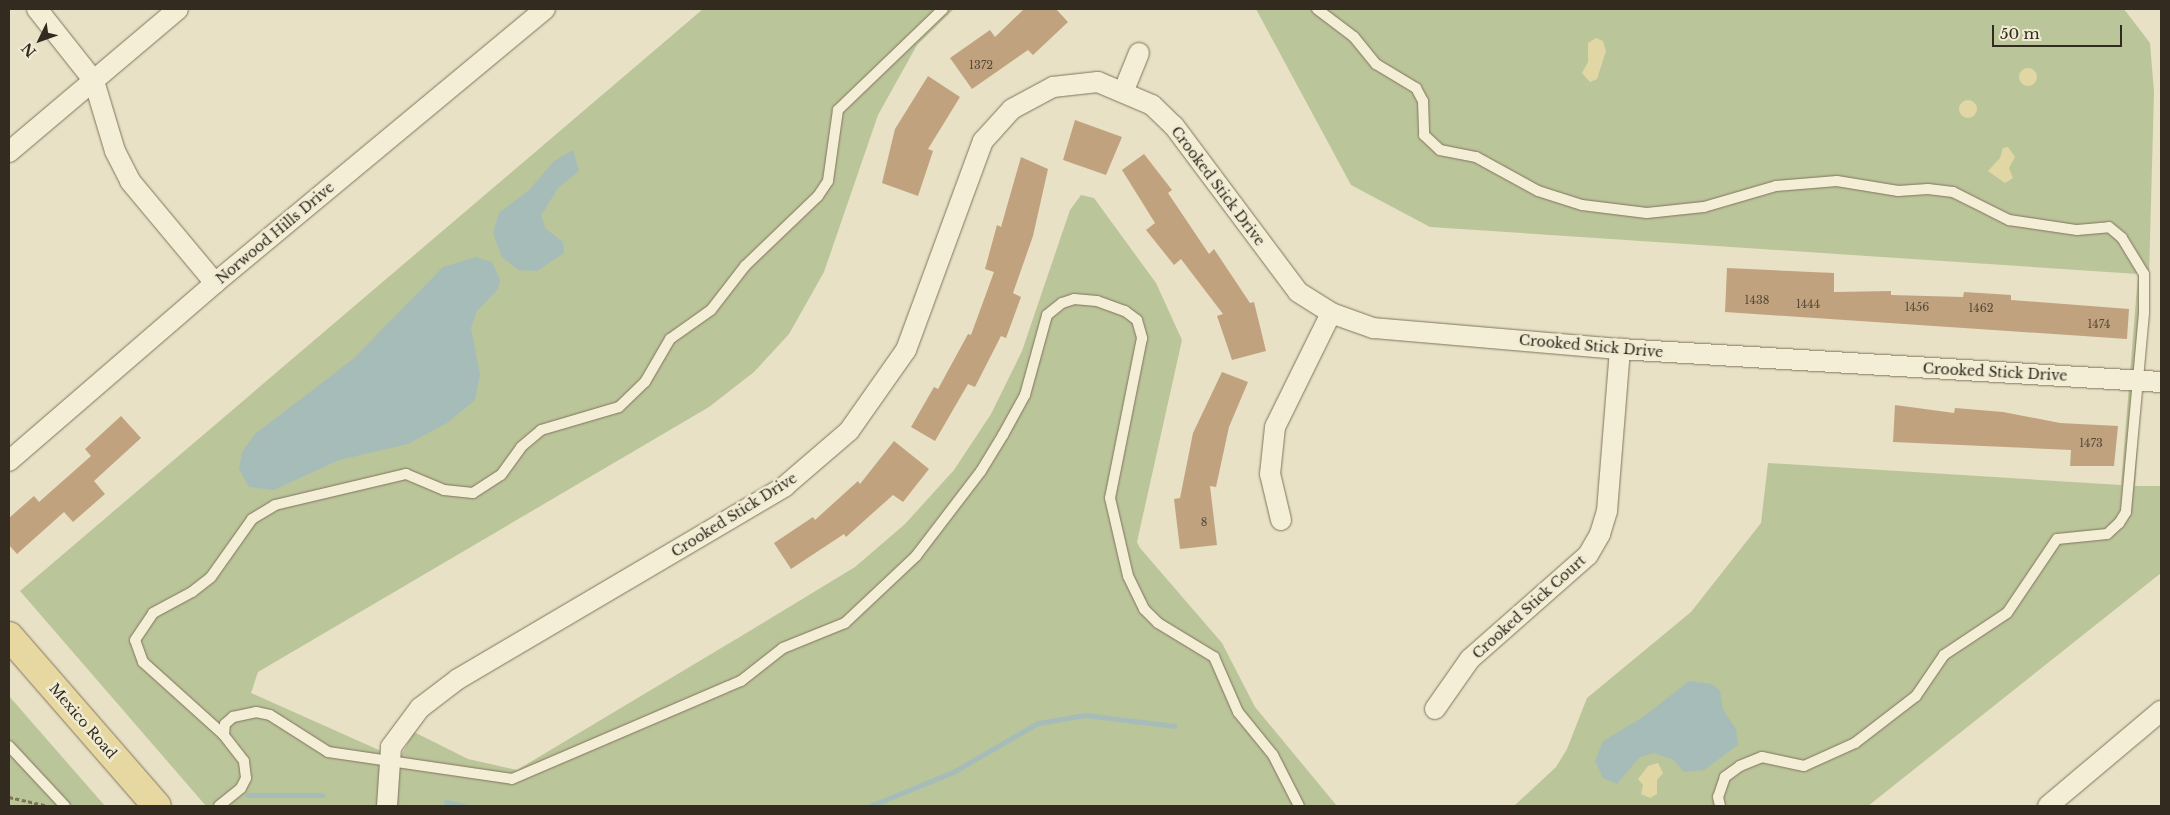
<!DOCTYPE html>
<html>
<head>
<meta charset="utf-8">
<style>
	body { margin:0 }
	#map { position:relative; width:2170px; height:815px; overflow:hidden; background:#e8e1c5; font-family:"Libre Baskerville",serif }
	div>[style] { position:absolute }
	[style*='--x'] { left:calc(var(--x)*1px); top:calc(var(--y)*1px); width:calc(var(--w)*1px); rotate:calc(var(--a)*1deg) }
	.green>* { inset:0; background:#bbc59a }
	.sand>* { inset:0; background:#e1d7a5 }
	.round { border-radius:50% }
	.water>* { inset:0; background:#a6bcb8 }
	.stream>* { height:5px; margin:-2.5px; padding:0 2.5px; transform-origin:2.5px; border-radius:2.5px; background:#a6bcb8 }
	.building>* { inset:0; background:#c1a27f }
	.path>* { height:3px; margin-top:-1.5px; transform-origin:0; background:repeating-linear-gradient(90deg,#81745d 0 4px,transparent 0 6.5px) }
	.roads { filter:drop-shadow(0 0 1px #81745d) drop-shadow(0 0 1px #81745d) }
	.lane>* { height:10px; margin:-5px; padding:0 5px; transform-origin:5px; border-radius:5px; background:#f4eed7 }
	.street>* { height:20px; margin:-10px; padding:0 10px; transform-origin:10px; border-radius:10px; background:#f4eed7 }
	.primary>* { height:28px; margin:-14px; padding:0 14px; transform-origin:14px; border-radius:14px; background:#e7d8a1 }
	span { translate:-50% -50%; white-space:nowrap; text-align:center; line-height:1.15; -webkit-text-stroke:5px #f0ebd3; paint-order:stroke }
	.number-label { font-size:11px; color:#564937 }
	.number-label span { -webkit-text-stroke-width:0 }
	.street-label { font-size:14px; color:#332b1f }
	.frame { position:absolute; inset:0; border:10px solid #332b1f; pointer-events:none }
	.north { position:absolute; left:15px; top:15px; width:50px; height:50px; -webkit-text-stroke:4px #f0ebd3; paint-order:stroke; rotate:228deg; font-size:14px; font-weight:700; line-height:20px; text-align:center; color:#332b1f }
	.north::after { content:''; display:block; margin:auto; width:18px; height:22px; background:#332b1f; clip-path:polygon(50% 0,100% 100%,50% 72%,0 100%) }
	.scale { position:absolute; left:1992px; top:25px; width:130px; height:22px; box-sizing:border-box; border:2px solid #332b1f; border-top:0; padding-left:6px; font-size:15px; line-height:18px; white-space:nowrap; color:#332b1f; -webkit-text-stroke:4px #f0ebd3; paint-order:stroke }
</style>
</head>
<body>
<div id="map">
	<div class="green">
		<i style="clip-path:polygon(703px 9px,954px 9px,917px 45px,878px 115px,824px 272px,789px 334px,754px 372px,709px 407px,258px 672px,251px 693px,399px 759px,414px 732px,468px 759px,517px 770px,738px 638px,855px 567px,905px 524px,954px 470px,991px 414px,1022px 351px,1070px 210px,1081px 195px,1094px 198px,1156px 283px,1182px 340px,1137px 542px,1140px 548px,1222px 643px,1255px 707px,1337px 806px,206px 806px,20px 591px)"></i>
		<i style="clip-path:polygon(1256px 9px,2124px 9px,2150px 43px,2154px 92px,2149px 277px,2135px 486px,2161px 486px,2161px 573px,1868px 806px,1514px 806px,1556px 767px,1567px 749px,1587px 698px,1691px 612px,1761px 523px,1768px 463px,2121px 485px,2138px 274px,1430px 227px,1351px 185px)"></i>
		<i style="clip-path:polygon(9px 696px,105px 806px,9px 806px)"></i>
	</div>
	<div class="sand">
		<i style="clip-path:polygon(1596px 38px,1603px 41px,1606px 51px,1597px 79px,1590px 82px,1582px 73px,1588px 62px,1588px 43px)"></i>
		<i class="round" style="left:2019px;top:68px;width:18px;height:18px"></i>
		<i class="round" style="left:1959px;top:100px;width:18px;height:18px"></i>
		<i style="clip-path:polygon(2008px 147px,2015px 157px,2009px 168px,2013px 178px,2005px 183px,1988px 171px,2000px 158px,2003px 148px)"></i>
		<i style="clip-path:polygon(1658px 763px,1663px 773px,1657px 780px,1657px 794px,1650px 798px,1641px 794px,1643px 785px,1638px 779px,1648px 766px)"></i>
	</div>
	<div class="water">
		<i style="clip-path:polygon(573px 150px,579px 171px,558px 188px,541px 216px,546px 229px,563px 242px,564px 253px,537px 271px,518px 270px,502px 257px,493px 233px,499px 213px,529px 190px,554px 161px)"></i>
		<i style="clip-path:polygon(476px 257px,492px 262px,500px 280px,498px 289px,477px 311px,471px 328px,480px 374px,475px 400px,447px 423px,408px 444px,339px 460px,274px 490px,249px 487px,239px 469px,242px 452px,255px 434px,353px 359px,443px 267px)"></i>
		<i style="clip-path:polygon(1689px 681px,1712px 684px,1720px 690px,1723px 710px,1736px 729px,1738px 745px,1704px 770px,1684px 772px,1673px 760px,1654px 753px,1640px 757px,1617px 784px,1603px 778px,1595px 761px,1603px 741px,1643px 717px)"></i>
	</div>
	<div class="stream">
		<i style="--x:248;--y:795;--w:74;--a:0"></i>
		<i style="--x:446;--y:802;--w:19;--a:12"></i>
		<i style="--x:870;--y:806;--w:90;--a:-22.3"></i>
		<i style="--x:953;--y:772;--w:98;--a:-30"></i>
		<i style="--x:1038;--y:723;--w:48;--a:-9.7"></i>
		<i style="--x:1085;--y:715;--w:90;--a:7"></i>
	</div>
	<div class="building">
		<i style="clip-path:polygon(1024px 9px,1056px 9px,1068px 22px,1033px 55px,1028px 50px,972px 89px,950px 58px,990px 30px,995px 37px)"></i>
		<i style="clip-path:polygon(928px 76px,960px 97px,928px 149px,933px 151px,918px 196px,882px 183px,895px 129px)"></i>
		<i style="clip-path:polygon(1075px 120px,1122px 137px,1106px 175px,1063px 160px)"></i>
		<i style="clip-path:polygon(1144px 154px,1172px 190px,1168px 193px,1209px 254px,1214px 249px,1250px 303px,1254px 302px,1266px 351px,1232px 360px,1217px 316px,1223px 314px,1181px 259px,1174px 265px,1146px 230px,1155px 223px,1122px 170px)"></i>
		<i style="clip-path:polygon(1021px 157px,1048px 169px,1033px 236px,1013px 293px,1021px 297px,1006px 338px,1001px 336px,975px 387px,968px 384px,935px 441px,911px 427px,934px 387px,938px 389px,968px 334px,971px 335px,994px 272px,985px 269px,997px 225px,1001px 227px)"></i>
		<i style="clip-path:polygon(1727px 268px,1834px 273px,1834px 292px,1891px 291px,1891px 295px,1963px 297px,1964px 292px,2011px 295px,2011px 300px,2129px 309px,2127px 339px,1725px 312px)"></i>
		<i style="clip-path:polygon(1222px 372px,1248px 382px,1229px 427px,1216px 487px,1210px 486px,1217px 545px,1180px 549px,1174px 499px,1180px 498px,1193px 433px)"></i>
		<i style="clip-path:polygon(1895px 405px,1954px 413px,1955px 408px,2003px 412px,2060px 423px,2118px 426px,2114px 466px,2070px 466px,2071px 450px,1893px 442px)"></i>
		<i style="clip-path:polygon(121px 416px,141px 438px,94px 481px,105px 494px,73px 522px,64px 512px,17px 554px,9px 545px,9px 518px,34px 496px,39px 502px,91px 456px,85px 449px)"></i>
		<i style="clip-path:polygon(894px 441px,929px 469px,903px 502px,893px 495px,846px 537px,844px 534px,791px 569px,774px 543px,813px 517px,815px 520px,858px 481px,860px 484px)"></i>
	</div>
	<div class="path">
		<i style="--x:9;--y:797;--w:37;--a:13"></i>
	</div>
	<div class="roads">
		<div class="lane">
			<i style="--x:1317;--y:9;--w:46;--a:37.1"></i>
			<i style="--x:1354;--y:37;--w:35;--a:51"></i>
			<i style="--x:1376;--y:64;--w:47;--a:31"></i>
			<i style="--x:1416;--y:88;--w:15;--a:62"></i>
			<i style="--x:1423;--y:101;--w:34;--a:88"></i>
			<i style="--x:1424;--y:135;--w:22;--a:43"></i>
			<i style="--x:1440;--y:150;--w:37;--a:11"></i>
			<i style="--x:1476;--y:157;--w:71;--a:28.7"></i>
			<i style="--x:1538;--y:191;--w:46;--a:17.7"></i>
			<i style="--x:1582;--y:205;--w:65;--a:7"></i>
			<i style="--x:1647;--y:213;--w:57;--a:-6"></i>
			<i style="--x:1704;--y:207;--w:75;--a:-16.3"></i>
			<i style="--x:1776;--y:186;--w:61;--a:-4.7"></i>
			<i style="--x:1837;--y:181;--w:62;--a:9.3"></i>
			<i style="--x:1898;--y:191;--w:30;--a:-4"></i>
			<i style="--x:1928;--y:189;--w:25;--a:7"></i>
			<i style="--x:1953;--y:192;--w:63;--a:26.6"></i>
			<i style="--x:2009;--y:220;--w:69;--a:8.4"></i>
			<i style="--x:2077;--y:230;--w:32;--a:-5"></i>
			<i style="--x:2109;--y:227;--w:17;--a:40"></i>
			<i style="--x:2122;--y:238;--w:42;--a:58.6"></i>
			<i style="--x:2144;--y:274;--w:39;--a:90"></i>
			<i style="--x:2144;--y:313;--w:200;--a:95.2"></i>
			<i style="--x:2126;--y:512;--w:13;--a:122"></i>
			<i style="--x:2119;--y:523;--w:16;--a:137"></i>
			<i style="--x:2107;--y:534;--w:50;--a:174.3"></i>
			<i style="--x:2057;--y:539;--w:89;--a:124"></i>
			<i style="--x:2007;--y:613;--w:76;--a:146.3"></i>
			<i style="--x:1944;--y:655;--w:50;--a:124.3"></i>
			<i style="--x:1916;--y:696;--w:77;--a:142.4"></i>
			<i style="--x:1855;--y:743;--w:56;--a:155.7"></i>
			<i style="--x:1804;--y:766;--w:43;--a:-167.9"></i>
			<i style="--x:1762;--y:757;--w:24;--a:158"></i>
			<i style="--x:1740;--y:766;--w:19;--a:144"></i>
			<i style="--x:1725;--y:777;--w:21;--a:109"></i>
			<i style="--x:1718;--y:797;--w:9;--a:77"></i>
			<i style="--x:224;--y:735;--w:11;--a:-85"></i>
			<i style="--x:225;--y:724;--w:11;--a:-41"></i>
			<i style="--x:233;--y:717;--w:24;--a:-12"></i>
			<i style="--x:256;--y:712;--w:14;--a:12"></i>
			<i style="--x:270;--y:715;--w:69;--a:32.5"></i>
			<i style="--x:328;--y:752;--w:186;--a:8.3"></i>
			<i style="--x:512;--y:779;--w:249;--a:-23.2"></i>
			<i style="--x:741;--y:681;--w:53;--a:-38.2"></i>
			<i style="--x:783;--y:648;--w:67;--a:-22"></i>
			<i style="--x:845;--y:623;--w:98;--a:-43.3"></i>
			<i style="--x:916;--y:556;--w:107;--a:-52.6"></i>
			<i style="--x:981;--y:471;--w:42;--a:-58.6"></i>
			<i style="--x:1003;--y:435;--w:46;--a:-61.2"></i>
			<i style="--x:1025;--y:395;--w:83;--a:-74.6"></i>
			<i style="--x:1047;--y:315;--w:19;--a:-39"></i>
			<i style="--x:1062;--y:303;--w:13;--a:-18"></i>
			<i style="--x:1074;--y:299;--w:23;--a:5"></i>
			<i style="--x:1097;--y:301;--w:30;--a:20"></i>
			<i style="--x:1125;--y:311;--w:15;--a:37"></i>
			<i style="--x:1137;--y:320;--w:19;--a:74"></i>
			<i style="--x:1142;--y:338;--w:163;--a:101.3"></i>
			<i style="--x:1110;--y:498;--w:80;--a:77"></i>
			<i style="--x:1128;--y:576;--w:37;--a:64"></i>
			<i style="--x:1144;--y:609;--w:20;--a:45"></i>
			<i style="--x:1158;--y:623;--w:66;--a:31.3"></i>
			<i style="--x:1214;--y:657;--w:60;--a:66.4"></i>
			<i style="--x:1238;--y:712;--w:55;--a:50.9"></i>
			<i style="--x:1273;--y:755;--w:57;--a:63"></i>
			<i style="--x:9;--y:746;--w:82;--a:47"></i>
			<i style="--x:219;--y:806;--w:28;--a:-39"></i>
			<i style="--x:241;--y:788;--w:11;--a:-63"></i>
			<i style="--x:246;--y:778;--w:17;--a:-97"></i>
			<i style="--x:244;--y:761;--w:33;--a:-128"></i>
			<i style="--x:224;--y:735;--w:109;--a:-138"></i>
			<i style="--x:143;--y:662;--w:23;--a:-110"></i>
			<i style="--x:135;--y:640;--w:32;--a:-56"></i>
			<i style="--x:153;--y:613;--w:44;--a:-28.3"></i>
			<i style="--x:192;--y:592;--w:24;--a:-38"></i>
			<i style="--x:211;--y:577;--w:71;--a:-54.7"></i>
			<i style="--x:252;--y:519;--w:27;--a:-31"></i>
			<i style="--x:275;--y:505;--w:135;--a:-13.3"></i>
			<i style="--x:406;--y:474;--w:41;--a:22.8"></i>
			<i style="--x:444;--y:490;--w:29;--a:6"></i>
			<i style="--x:473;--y:493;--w:33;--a:-33"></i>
			<i style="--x:501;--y:475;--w:34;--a:-54"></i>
			<i style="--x:521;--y:447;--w:26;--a:-40"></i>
			<i style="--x:541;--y:430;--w:81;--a:-16.4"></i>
			<i style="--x:619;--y:407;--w:36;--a:-44"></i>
			<i style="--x:645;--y:382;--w:50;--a:-59.8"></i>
			<i style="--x:670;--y:339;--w:50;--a:-35.3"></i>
			<i style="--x:711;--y:310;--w:56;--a:-52.3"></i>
			<i style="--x:745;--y:266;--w:101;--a:-43.8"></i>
			<i style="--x:818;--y:196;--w:18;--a:-56"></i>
			<i style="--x:828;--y:181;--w:72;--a:-82"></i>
			<i style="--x:838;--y:110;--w:146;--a:-43.9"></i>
		</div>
		<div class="street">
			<i style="--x:37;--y:9;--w:92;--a:51.6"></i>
			<i style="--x:94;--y:81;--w:73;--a:73.3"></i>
			<i style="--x:115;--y:151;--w:34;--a:63"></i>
			<i style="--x:130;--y:181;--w:133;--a:50.2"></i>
			<i style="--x:1124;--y:90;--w:40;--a:-68"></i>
			<i style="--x:9;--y:152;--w:221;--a:-40.2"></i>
			<i style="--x:9;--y:461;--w:272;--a:-40.8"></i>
			<i style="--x:215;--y:283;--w:429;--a:-39.7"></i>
			<i style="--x:1281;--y:520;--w:47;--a:-103.4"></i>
			<i style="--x:1270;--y:474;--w:47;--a:-83.9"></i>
			<i style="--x:1275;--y:427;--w:127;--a:-63.8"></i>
			<i style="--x:1435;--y:709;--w:61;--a:-55"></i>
			<i style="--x:1470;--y:659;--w:157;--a:-41.4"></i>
			<i style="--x:1588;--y:555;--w:24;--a:-60"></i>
			<i style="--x:1600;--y:534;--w:24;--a:-73"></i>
			<i style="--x:1607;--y:511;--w:163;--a:-85.4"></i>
			<i style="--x:387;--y:806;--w:59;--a:-86.1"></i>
			<i style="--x:391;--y:747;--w:49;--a:-53.4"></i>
			<i style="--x:420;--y:708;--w:48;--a:-37.3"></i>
			<i style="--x:458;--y:679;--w:380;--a:-30.5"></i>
			<i style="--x:785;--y:486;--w:84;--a:-40.7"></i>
			<i style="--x:849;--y:431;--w:99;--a:-54.9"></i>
			<i style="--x:906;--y:350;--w:223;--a:-69.8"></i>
			<i style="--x:983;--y:141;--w:43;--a:-47.8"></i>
			<i style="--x:1012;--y:109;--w:47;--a:-28.2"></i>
			<i style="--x:1053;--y:87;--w:45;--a:-6.3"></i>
			<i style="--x:1098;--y:82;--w:59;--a:23.1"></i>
			<i style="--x:1152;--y:105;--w:30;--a:44"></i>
			<i style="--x:1174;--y:126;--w:207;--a:53.2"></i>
			<i style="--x:1298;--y:292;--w:39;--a:32"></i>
			<i style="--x:1331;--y:313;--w:45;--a:19.7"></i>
			<i style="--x:1373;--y:328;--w:248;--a:4.9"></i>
			<i style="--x:1620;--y:349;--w:542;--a:3.49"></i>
			<i style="--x:2048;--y:806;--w:148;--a:-40.1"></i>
		</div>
		<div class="primary">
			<i style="--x:9;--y:636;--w:225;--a:49"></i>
		</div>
	</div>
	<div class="number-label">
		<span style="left:981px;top:65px">1372</span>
		<span style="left:1757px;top:300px">1438</span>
		<span style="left:1808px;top:304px">1444</span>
		<span style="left:1917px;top:307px">1456</span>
		<span style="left:1981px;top:308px">1462</span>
		<span style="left:2099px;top:324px">1474</span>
		<span style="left:2091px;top:443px">1473</span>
		<span style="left:1204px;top:522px">8</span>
	</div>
	<div class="street-label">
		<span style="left:1218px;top:186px;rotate:53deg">Crooked Stick Drive</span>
		<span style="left:275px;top:233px;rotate:-40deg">Norwood Hills Drive</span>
		<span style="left:1591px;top:346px;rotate:5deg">Crooked Stick Drive</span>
		<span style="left:1995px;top:372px;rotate:3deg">Crooked Stick Drive</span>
		<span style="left:734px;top:515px;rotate:-32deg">Crooked Stick Drive</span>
		<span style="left:1529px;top:607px;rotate:-42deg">Crooked Stick Court</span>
		<span style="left:83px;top:721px;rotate:49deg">Mexico Road</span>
	</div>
	<div class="frame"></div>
	<div class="north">N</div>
	<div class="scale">50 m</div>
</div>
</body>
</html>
